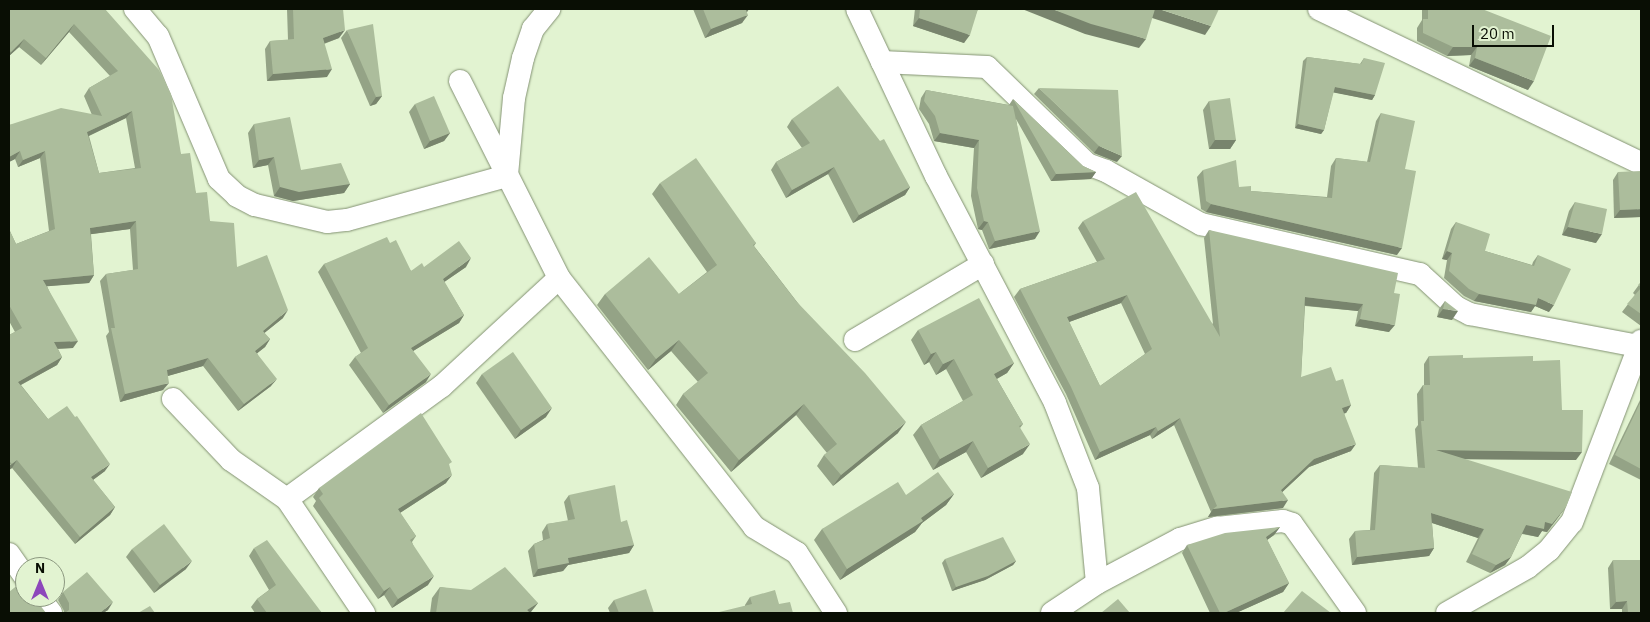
<!DOCTYPE html>
<html>
<head>
<meta charset="utf-8">
<style>
	body { margin:0 }
	#map { position:relative; width:1650px; height:622px; overflow:hidden; background:#e2f3d1; font-family:"IBM Plex Sans",sans-serif }
	div>[style] { position:absolute }
	[style*='--x'] { left:calc(var(--x)*1px); top:calc(var(--y)*1px); width:calc(var(--w)*1px); rotate:calc(var(--a)*1deg) }
	.roads { filter:drop-shadow(0 0 1px #839273) drop-shadow(0 0 1px #839273) }
	.minor>* { height:22px; margin:-11px; padding:0 11px; transform-origin:11px; border-radius:11px; background:#fff }
	.wall>* { inset:0; background:#94a386 }
	.shaded-wall>* { inset:0; background:#78846d }
	.building>* { inset:0; background:#acbd9c }
	span { translate:-50% -50%; white-space:nowrap; text-align:center; line-height:1.15; -webkit-text-stroke:4.5px #e2f3d1; paint-order:stroke }
	.frame { position:absolute; inset:0; border:10px solid #090e04; pointer-events:none }
	.north { position:absolute; left:15px; top:557px; width:50px; height:50px; box-sizing:border-box; background:#e2f3d1; border:1px solid #8b977f; border-radius:50%; rotate:0deg; font-size:14px; font-weight:700; line-height:20px; text-align:center; color:#090e04 }
	.north::after { content:''; display:block; margin:auto; width:18px; height:22px; background:#8d47bb; clip-path:polygon(50% 0,100% 100%,50% 72%,0 100%) }
	.scale { position:absolute; left:1472px; top:25px; width:82px; height:22px; box-sizing:border-box; border:2px solid #090e04; border-top:0; padding-left:6px; font-size:15px; line-height:18px; white-space:nowrap; color:#090e04; -webkit-text-stroke:4px #e2f3d1; paint-order:stroke }
</style>
</head>
<body>
<div id="map">
	<div class="roads">
		<div class="minor">
			<i style="--x:135;--y:9;--w:35;--a:50"></i>
			<i style="--x:158;--y:36;--w:155;--a:66.9"></i>
			<i style="--x:219;--y:179;--w:25;--a:43"></i>
			<i style="--x:237;--y:196;--w:20;--a:27"></i>
			<i style="--x:255;--y:205;--w:74;--a:13.3"></i>
			<i style="--x:327;--y:222;--w:20;--a:-6"></i>
			<i style="--x:347;--y:220;--w:166;--a:-15.4"></i>
			<i style="--x:857;--y:9;--w:185;--a:64.7"></i>
			<i style="--x:936;--y:176;--w:256;--a:62.3"></i>
			<i style="--x:1055;--y:403;--w:91;--a:68.8"></i>
			<i style="--x:1088;--y:488;--w:95;--a:84.6"></i>
			<i style="--x:1319;--y:9;--w:357;--a:25.6"></i>
			<i style="--x:882;--y:62;--w:105;--a:2.7"></i>
			<i style="--x:987;--y:67;--w:139;--a:44.1"></i>
			<i style="--x:1087;--y:164;--w:20;--a:20"></i>
			<i style="--x:1106;--y:171;--w:109;--a:29.2"></i>
			<i style="--x:1201;--y:224;--w:225;--a:12.9"></i>
			<i style="--x:1420;--y:274;--w:49;--a:42.5"></i>
			<i style="--x:1456;--y:307;--w:16;--a:27"></i>
			<i style="--x:1470;--y:314;--w:170;--a:10.8"></i>
			<i style="--x:460;--y:81;--w:220;--a:63.3"></i>
			<i style="--x:559;--y:278;--w:316;--a:51.9"></i>
			<i style="--x:754;--y:527;--w:50;--a:31.2"></i>
			<i style="--x:797;--y:553;--w:72;--a:57"></i>
			<i style="--x:507;--y:175;--w:77;--a:-84.8"></i>
			<i style="--x:514;--y:98;--w:41;--a:-77.3"></i>
			<i style="--x:523;--y:58;--w:31;--a:-71"></i>
			<i style="--x:533;--y:29;--w:26;--a:-51"></i>
			<i style="--x:855;--y:340;--w:149;--a:-30.7"></i>
			<i style="--x:173;--y:399;--w:84;--a:46.4"></i>
			<i style="--x:231;--y:460;--w:68;--a:34.9"></i>
			<i style="--x:287;--y:499;--w:138;--a:56"></i>
			<i style="--x:287;--y:499;--w:192;--a:-36.1"></i>
			<i style="--x:442;--y:386;--w:159;--a:-42.7"></i>
			<i style="--x:9;--y:554;--w:28;--a:55"></i>
			<i style="--x:39;--y:597;--w:20;--a:53"></i>
			<i style="--x:1052;--y:613;--w:54;--a:-33.7"></i>
			<i style="--x:1097;--y:583;--w:94;--a:-27.9"></i>
			<i style="--x:1180;--y:539;--w:39;--a:-17"></i>
			<i style="--x:1217;--y:528;--w:66;--a:-6.1"></i>
			<i style="--x:1283;--y:521;--w:9;--a:18"></i>
			<i style="--x:1292;--y:524;--w:109;--a:54.7"></i>
			<i style="--x:1447;--y:613;--w:93;--a:-29.6"></i>
			<i style="--x:1528;--y:567;--w:27;--a:-39"></i>
			<i style="--x:1549;--y:550;--w:36;--a:-51"></i>
			<i style="--x:1572;--y:522;--w:194;--a:-69.1"></i>
		</div>
	</div>
	<div class="wall">
		<i style="clip-path:polygon(evenodd,9px 9px,105px 9px,181px 154px,196px 193px,210px 221px,237px 267px,283px 318px,264px 333px,270px 339px,265px 347px,257px 353px,271px 386px,238px 411px,203px 366px,167px 376px,163px 390px,120px 402px,106px 336px,109px 332px,100px 281px,106px 274px,133px 270px,130px 229px,91px 234px,94px 275px,89px 283px,47px 286px,73px 348px,58px 349px,62px 357px,57px 365px,21px 385px,48px 419px,105px 471px,93px 480px,115px 507px,110px 515px,75px 544px,12px 468px,9px 470px,9px 335px,15px 332px,9px 321px,9px 229px,16px 244px,49px 231px,40px 158px,18px 167px,15px 159px,9px 162px,9px 125px,92px 115px,84px 96px,89px 88px,110px 76px,69px 32px,41px 65px,19px 47px,9px 56px,9px 9px,126px 118px,135px 168px,99px 173px,89px 136px,126px 118px)"></i>
		<i style="clip-path:polygon(287px 9px,343px 9px,339px 38px,324px 44px,327px 77px,267px 81px,265px 49px,270px 41px,288px 40px)"></i>
		<i style="clip-path:polygon(693px 9px,749px 9px,747px 12px,742px 23px,705px 38px)"></i>
		<i style="clip-path:polygon(915px 9px,978px 9px,964px 43px,913px 26px)"></i>
		<i style="clip-path:polygon(1422px 9px,1482px 9px,1528px 90px,1469px 66px,1471px 55px,1447px 56px,1417px 41px,1417px 28px,1422px 20px)"></i>
		<i style="clip-path:polygon(347px 30px,382px 96px,376px 104px,370px 106px,341px 38px)"></i>
		<i style="clip-path:polygon(1307px 57px,1360px 64px,1364px 58px,1375px 95px,1372px 100px,1333px 92px,1324px 130px,1321px 134px,1295px 128px,1303px 61px)"></i>
		<i style="clip-path:polygon(1039px 88px,1117px 162px,1094px 153px,1034px 94px)"></i>
		<i style="clip-path:polygon(926px 90px,1009px 105px,1013px 99px,1083px 166px,1096px 172px,1091px 179px,1051px 181px,1016px 119px,1035px 239px,989px 249px,982px 230px,978px 229px,971px 196px,974px 148px,934px 141px,929px 124px,919px 109px,921px 98px)"></i>
		<i style="clip-path:polygon(1209px 101px,1236px 140px,1230px 149px,1209px 149px,1203px 110px)"></i>
		<i style="clip-path:polygon(415px 104px,450px 133px,444px 141px,424px 149px,409px 112px)"></i>
		<i style="clip-path:polygon(1381px 113px,1405px 169px,1397px 255px,1206px 212px,1201px 209px,1197px 177px,1203px 170px,1239px 187px,1251px 191px,1327px 197px,1331px 166px,1336px 158px,1367px 162px,1376px 121px)"></i>
		<i style="clip-path:polygon(792px 119px,910px 187px,905px 195px,853px 223px,828px 174px,786px 198px,771px 170px,776px 162px,802px 148px,787px 127px)"></i>
		<i style="clip-path:polygon(254px 124px,301px 170px,350px 184px,344px 193px,293px 201px,274px 196px,268px 165px,253px 168px,248px 133px)"></i>
		<i style="clip-path:polygon(1618px 172px,1641px 217px,1614px 218px,1613px 180px)"></i>
		<i style="clip-path:polygon(660px 183px,756px 243px,754px 246px,898px 433px,833px 486px,817px 466px,824px 455px,827px 453px,796px 415px,731px 472px,676px 405px,683px 394px,698px 382px,671px 351px,648px 370px,597px 305px,605px 294px,679px 294px,707px 272px,652px 194px)"></i>
		<i style="clip-path:polygon(1575px 202px,1596px 243px,1562px 235px,1569px 211px)"></i>
		<i style="clip-path:polygon(evenodd,1083px 221px,1213px 324px,1204px 238px,1209px 230px,1394px 293px,1389px 332px,1355px 326px,1358px 311px,1305px 306px,1301px 377px,1336px 381px,1351px 405px,1346px 413px,1344px 413px,1351px 451px,1309px 467px,1282px 492px,1283px 508px,1208px 517px,1211px 512px,1174px 425px,1152px 439px,1150px 435px,1095px 460px,1066px 394px,1014px 297px,1020px 289px,1097px 262px,1078px 228px,1083px 221px,1121px 303px,1145px 354px,1100px 386px,1069px 322px,1121px 303px)"></i>
		<i style="clip-path:polygon(1456px 222px,1485px 251px,1532px 265px,1533px 262px,1538px 255px,1549px 312px,1535px 306px,1531px 312px,1474px 301px,1464px 296px,1444px 278px,1447px 260px,1442px 259px,1451px 229px)"></i>
		<i style="clip-path:polygon(390px 243px,411px 271px,424px 267px,466px 267px,444px 282px,464px 315px,459px 323px,413px 351px,426px 382px,383px 413px,349px 365px,355px 357px,361px 353px,318px 272px,324px 264px)"></i>
		<i style="clip-path:polygon(1641px 282px,1641px 326px,1622px 312px,1635px 295px,1633px 293px)"></i>
		<i style="clip-path:polygon(1445px 301px,1452px 320px,1437px 317px,1439px 309px)"></i>
		<i style="clip-path:polygon(918px 330px,1014px 363px,1007px 373px,997px 379px,1023px 424px,1020px 428px,1023px 454px,981px 478px,966px 452px,933px 470px,913px 435px,921px 425px,963px 401px,946px 369px,936px 375px,929px 362px,924px 365px,911px 340px)"></i>
		<i style="clip-path:polygon(1429px 356px,1463px 358px,1533px 361px,1562px 410px,1576px 460px,1463px 459px,1560px 515px,1547px 532px,1542px 531px,1538px 537px,1522px 534px,1511px 557px,1505px 565px,1490px 573px,1466px 562px,1478px 538px,1432px 523px,1434px 548px,1429px 556px,1352px 565px,1349px 539px,1355px 531px,1370px 530px,1374px 473px,1380px 465px,1418px 468px,1415px 429px,1418px 425px,1417px 394px,1423px 385px,1424px 385px,1424px 364px)"></i>
		<i style="clip-path:polygon(482px 374px,546px 417px,515px 439px,476px 383px)"></i>
		<i style="clip-path:polygon(1641px 398px,1641px 480px,1609px 464px)"></i>
		<i style="clip-path:polygon(449px 465px,446px 483px,400px 513px,416px 536px,412px 542px,428px 585px,392px 608px,384px 595px,378px 599px,313px 506px,316px 501px,313px 497px,319px 488px)"></i>
		<i style="clip-path:polygon(954px 494px,946px 505px,922px 523px,915px 532px,840px 580px,814px 540px,822px 529px,906px 495px)"></i>
		<i style="clip-path:polygon(569px 495px,621px 522px,634px 545px,629px 553px,568px 565px,563px 571px,533px 577px,528px 551px,534px 544px,543px 540px,542px 532px,547px 524px,568px 521px,564px 502px)"></i>
		<i style="clip-path:polygon(1280px 527px,1274px 535px,1267px 540px,1289px 583px,1283px 592px,1236px 613px,1210px 613px,1182px 553px,1187px 545px)"></i>
		<i style="clip-path:polygon(254px 548px,322px 613px,255px 613px,251px 607px,257px 599px,269px 590px,249px 556px)"></i>
		<i style="clip-path:polygon(132px 549px,186px 569px,154px 593px,126px 557px)"></i>
		<i style="clip-path:polygon(945px 559px,1016px 561px,1013px 565px,985px 580px,952px 591px,942px 563px)"></i>
		<i style="clip-path:polygon(1613px 560px,1641px 613px,1622px 613px,1622px 609px,1610px 609px,1608px 568px)"></i>
		<i style="clip-path:polygon(440px 587px,538px 603px,530px 613px,430px 613px,432px 598px)"></i>
		<i style="clip-path:polygon(63px 592px,108px 610px,103px 613px,64px 613px,64px 611px,58px 600px)"></i>
		<i style="clip-path:polygon(750px 597px,779px 604px,745px 606px,745px 605px)"></i>
		<i style="clip-path:polygon(614px 600px,654px 613px,610px 613px,608px 608px)"></i>
	</div>
	<div class="shaded-wall">
		<i style="clip-path:polygon(749px 9px,744px 16px,748px 15px,742px 23px,705px 38px,711px 29px,746px 10px)"></i>
		<i style="clip-path:polygon(1022px 9px,1052px 9px,1146px 39px,1139px 48px,1085px 34px)"></i>
		<i style="clip-path:polygon(1154px 9px,1159px 9px,1211px 26px,1205px 35px,1149px 17px)"></i>
		<i style="clip-path:polygon(919px 18px,970px 35px,964px 43px,913px 26px)"></i>
		<i style="clip-path:polygon(74px 24px,69px 32px,41px 65px,46px 58px)"></i>
		<i style="clip-path:polygon(345px 30px,339px 38px,317px 46px,323px 38px)"></i>
		<i style="clip-path:polygon(24px 39px,19px 47px,9px 56px,9px 55px,11px 52px)"></i>
		<i style="clip-path:polygon(1453px 47px,1477px 47px,1471px 55px,1447px 56px)"></i>
		<i style="clip-path:polygon(1475px 58px,1534px 81px,1528px 90px,1469px 66px)"></i>
		<i style="clip-path:polygon(332px 69px,327px 77px,267px 81px,273px 74px)"></i>
		<i style="clip-path:polygon(1335px 87px,1375px 95px,1372px 100px,1331px 92px)"></i>
		<i style="clip-path:polygon(382px 96px,376px 104px,370px 106px,376px 97px)"></i>
		<i style="clip-path:polygon(132px 111px,126px 118px,82px 139px,87px 132px)"></i>
		<i style="clip-path:polygon(1298px 124px,1324px 130px,1321px 134px,1295px 128px)"></i>
		<i style="clip-path:polygon(450px 133px,444px 141px,424px 149px,430px 141px)"></i>
		<i style="clip-path:polygon(940px 133px,979px 140px,974px 148px,934px 141px)"></i>
		<i style="clip-path:polygon(1215px 140px,1236px 140px,1230px 149px,1209px 149px)"></i>
		<i style="clip-path:polygon(1099px 146px,1122px 156px,1117px 162px,1094px 153px)"></i>
		<i style="clip-path:polygon(20px 151px,15px 159px,9px 162px,9px 157px)"></i>
		<i style="clip-path:polygon(45px 151px,40px 158px,18px 167px,23px 160px)"></i>
		<i style="clip-path:polygon(274px 157px,268px 165px,253px 168px,259px 160px)"></i>
		<i style="clip-path:polygon(834px 167px,828px 174px,786px 198px,792px 190px)"></i>
		<i style="clip-path:polygon(1096px 172px,1091px 179px,1051px 181px,1056px 174px)"></i>
		<i style="clip-path:polygon(350px 184px,344px 193px,293px 201px,274px 196px,280px 187px)"></i>
		<i style="clip-path:polygon(910px 187px,905px 195px,853px 223px,859px 215px)"></i>
		<i style="clip-path:polygon(1211px 204px,1402px 248px,1397px 255px,1206px 212px)"></i>
		<i style="clip-path:polygon(1641px 209px,1641px 217px,1614px 218px,1620px 210px)"></i>
		<i style="clip-path:polygon(136px 221px,130px 229px,85px 235px,90px 228px)"></i>
		<i style="clip-path:polygon(984px 221px,988px 222px,982px 230px,978px 229px)"></i>
		<i style="clip-path:polygon(1568px 227px,1602px 234px,1596px 243px,1562px 235px)"></i>
		<i style="clip-path:polygon(1040px 231px,1035px 239px,989px 249px,995px 241px)"></i>
		<i style="clip-path:polygon(1447px 251px,1452px 253px,1447px 260px,1442px 259px)"></i>
		<i style="clip-path:polygon(471px 258px,466px 267px,437px 287px,443px 279px)"></i>
		<i style="clip-path:polygon(94px 275px,89px 283px,38px 287px,43px 280px)"></i>
		<i style="clip-path:polygon(1479px 294px,1538px 298px,1554px 305px,1549px 312px,1535px 306px,1531px 312px,1474px 301px)"></i>
		<i style="clip-path:polygon(1127px 295px,1121px 303px,1061px 325px,1067px 317px)"></i>
		<i style="clip-path:polygon(1305px 297px,1363px 304px,1358px 311px,1300px 305px)"></i>
		<i style="clip-path:polygon(1443px 309px,1458px 311px,1452px 320px,1437px 317px)"></i>
		<i style="clip-path:polygon(288px 310px,283px 318px,257px 339px,263px 331px)"></i>
		<i style="clip-path:polygon(464px 315px,459px 323px,405px 356px,411px 348px)"></i>
		<i style="clip-path:polygon(1360px 319px,1395px 325px,1389px 332px,1355px 326px)"></i>
		<i style="clip-path:polygon(270px 339px,265px 347px,250px 359px,255px 351px)"></i>
		<i style="clip-path:polygon(679px 340px,671px 351px,648px 370px,656px 359px)"></i>
		<i style="clip-path:polygon(78px 341px,73px 348px,48px 349px,54px 342px)"></i>
		<i style="clip-path:polygon(936px 352px,929px 362px,924px 365px,931px 354px)"></i>
		<i style="clip-path:polygon(62px 357px,57px 365px,13px 389px,18px 382px)"></i>
		<i style="clip-path:polygon(208px 358px,203px 366px,161px 378px,167px 370px)"></i>
		<i style="clip-path:polygon(954px 359px,946px 369px,936px 375px,943px 364px)"></i>
		<i style="clip-path:polygon(1014px 363px,1007px 373px,987px 384px,994px 374px)"></i>
		<i style="clip-path:polygon(431px 374px,426px 382px,383px 413px,389px 405px)"></i>
		<i style="clip-path:polygon(277px 379px,271px 386px,238px 411px,244px 404px)"></i>
		<i style="clip-path:polygon(169px 383px,163px 390px,120px 402px,125px 394px)"></i>
		<i style="clip-path:polygon(804px 404px,796px 415px,731px 472px,739px 460px)"></i>
		<i style="clip-path:polygon(1351px 405px,1346px 413px,1337px 416px,1342px 408px)"></i>
		<i style="clip-path:polygon(552px 408px,546px 417px,515px 439px,521px 430px)"></i>
		<i style="clip-path:polygon(1180px 418px,1174px 425px,1152px 439px,1158px 431px)"></i>
		<i style="clip-path:polygon(906px 422px,898px 433px,833px 486px,841px 475px)"></i>
		<i style="clip-path:polygon(1156px 427px,1150px 435px,1095px 460px,1100px 452px)"></i>
		<i style="clip-path:polygon(973px 441px,966px 452px,933px 470px,940px 459px)"></i>
		<i style="clip-path:polygon(1030px 444px,1023px 454px,981px 478px,988px 468px)"></i>
		<i style="clip-path:polygon(1356px 444px,1351px 451px,1309px 467px,1276px 498px,1281px 490px,1314px 459px)"></i>
		<i style="clip-path:polygon(1436px 450px,1582px 452px,1576px 460px,1430px 459px)"></i>
		<i style="clip-path:polygon(17px 460px,12px 468px,9px 470px,9px 466px)"></i>
		<i style="clip-path:polygon(110px 464px,105px 471px,86px 485px,91px 477px)"></i>
		<i style="clip-path:polygon(452px 475px,446px 483px,392px 518px,398px 509px)"></i>
		<i style="clip-path:polygon(954px 494px,946px 505px,922px 523px,915px 532px,840px 580px,847px 569px,921px 518px)"></i>
		<i style="clip-path:polygon(1288px 500px,1283px 508px,1208px 517px,1213px 509px)"></i>
		<i style="clip-path:polygon(115px 507px,110px 515px,75px 544px,80px 537px)"></i>
		<i style="clip-path:polygon(1566px 507px,1547px 532px,1542px 531px,1538px 537px,1520px 533px,1526px 525px,1545px 522px)"></i>
		<i style="clip-path:polygon(1431px 513px,1484px 529px,1478px 538px,1426px 521px)"></i>
		<i style="clip-path:polygon(1280px 527px,1274px 535px,1260px 545px,1266px 537px)"></i>
		<i style="clip-path:polygon(634px 545px,629px 553px,568px 565px,563px 571px,533px 577px,538px 569px,568px 558px)"></i>
		<i style="clip-path:polygon(1434px 548px,1429px 556px,1352px 565px,1357px 557px)"></i>
		<i style="clip-path:polygon(1511px 557px,1505px 565px,1490px 573px,1496px 565px)"></i>
		<i style="clip-path:polygon(192px 561px,186px 569px,154px 593px,160px 585px)"></i>
		<i style="clip-path:polygon(1016px 561px,1013px 565px,985px 580px,952px 591px,956px 587px)"></i>
		<i style="clip-path:polygon(434px 576px,428px 585px,392px 608px,398px 599px)"></i>
		<i style="clip-path:polygon(1289px 583px,1283px 592px,1236px 613px,1224px 613px)"></i>
		<i style="clip-path:polygon(390px 587px,384px 595px,378px 599px,384px 591px)"></i>
		<i style="clip-path:polygon(1627px 601px,1622px 609px,1610px 609px,1616px 602px)"></i>
		<i style="clip-path:polygon(113px 602px,108px 610px,103px 613px,100px 613px)"></i>
		<i style="clip-path:polygon(538px 603px,530px 613px,527px 610px)"></i>
	</div>
	<div class="building">
		<i style="clip-path:polygon(evenodd,9px 9px,105px 9px,159px 70px,171px 94px,181px 154px,190px 153px,196px 193px,207px 192px,210px 221px,234px 223px,237px 267px,267px 255px,288px 310px,263px 331px,270px 339px,255px 351px,277px 379px,244px 404px,208px 358px,167px 370px,169px 383px,125px 394px,111px 328px,115px 328px,106px 274px,138px 269px,136px 221px,90px 228px,94px 275px,43px 280px,78px 341px,54px 342px,62px 357px,18px 382px,48px 419px,67px 406px,75px 417px,77px 416px,110px 464px,91px 477px,115px 507px,80px 537px,17px 460px,9px 466px,9px 464px,12px 464px,9px 461px,9px 335px,22px 328px,9px 305px,9px 229px,16px 244px,55px 229px,45px 151px,23px 160px,20px 151px,9px 157px,9px 125px,61px 108px,102px 116px,89px 88px,118px 71px,74px 24px,46px 58px,24px 39px,11px 52px,9px 50px,9px 9px,132px 111px,141px 168px,99px 173px,87px 132px,132px 111px)"></i>
		<i style="clip-path:polygon(293px 9px,343px 9px,345px 30px,323px 38px,332px 69px,273px 74px,270px 41px,294px 39px)"></i>
		<i style="clip-path:polygon(703px 9px,749px 9px,746px 10px,748px 15px,711px 29px)"></i>
		<i style="clip-path:polygon(920px 9px,978px 9px,970px 35px,919px 18px)"></i>
		<i style="clip-path:polygon(1052px 9px,1155px 9px,1146px 39px,1091px 24px)"></i>
		<i style="clip-path:polygon(1159px 9px,1219px 9px,1211px 26px)"></i>
		<i style="clip-path:polygon(1428px 9px,1482px 9px,1551px 36px,1534px 81px,1475px 58px,1477px 47px,1453px 47px,1423px 33px,1423px 19px,1428px 19px)"></i>
		<i style="clip-path:polygon(373px 24px,382px 96px,376px 97px,347px 30px)"></i>
		<i style="clip-path:polygon(1307px 57px,1361px 64px,1364px 58px,1385px 63px,1375px 95px,1335px 87px,1324px 130px,1298px 124px)"></i>
		<i style="clip-path:polygon(838px 86px,880px 141px,884px 139px,910px 187px,859px 215px,834px 167px,792px 190px,776px 162px,810px 143px,792px 119px)"></i>
		<i style="clip-path:polygon(1039px 88px,1118px 90px,1122px 156px,1099px 146px)"></i>
		<i style="clip-path:polygon(926px 90px,1013px 106px,1040px 231px,995px 241px,988px 222px,984px 221px,977px 188px,979px 140px,940px 133px,935px 116px,924px 101px)"></i>
		<i style="clip-path:polygon(434px 96px,450px 133px,430px 141px,415px 104px)"></i>
		<i style="clip-path:polygon(1230px 98px,1236px 140px,1215px 140px,1209px 101px)"></i>
		<i style="clip-path:polygon(1013px 99px,1083px 166px,1096px 172px,1056px 174px)"></i>
		<i style="clip-path:polygon(1381px 113px,1415px 121px,1405px 169px,1416px 171px,1402px 248px,1211px 204px,1206px 201px,1203px 170px,1236px 160px,1239px 187px,1251px 186px,1251px 191px,1332px 198px,1336px 158px,1370px 162px)"></i>
		<i style="clip-path:polygon(290px 117px,301px 170px,341px 163px,350px 184px,299px 192px,280px 187px,274px 157px,259px 160px,254px 124px)"></i>
		<i style="clip-path:polygon(696px 158px,756px 243px,753px 245px,796px 301px,865px 373px,906px 422px,841px 475px,824px 455px,837px 444px,804px 404px,739px 460px,683px 394px,708px 373px,679px 340px,656px 359px,605px 294px,649px 257px,679px 294px,717px 265px,660px 183px)"></i>
		<i style="clip-path:polygon(1641px 171px,1641px 209px,1620px 210px,1618px 172px)"></i>
		<i style="clip-path:polygon(evenodd,1136px 192px,1220px 337px,1209px 230px,1398px 273px,1394px 293px,1400px 294px,1395px 325px,1360px 319px,1363px 304px,1305px 297px,1301px 377px,1331px 367px,1336px 381px,1343px 379px,1351px 405px,1342px 408px,1356px 444px,1314px 459px,1281px 490px,1288px 500px,1213px 509px,1217px 506px,1180px 418px,1158px 431px,1156px 427px,1100px 452px,1071px 387px,1020px 289px,1105px 259px,1083px 221px,1136px 192px,1127px 295px,1152px 349px,1100px 386px,1067px 317px,1127px 295px)"></i>
		<i style="clip-path:polygon(1575px 202px,1607px 209px,1602px 234px,1568px 227px)"></i>
		<i style="clip-path:polygon(1456px 222px,1490px 234px,1485px 251px,1534px 266px,1538px 255px,1571px 269px,1554px 305px,1538px 298px,1536px 305px,1479px 294px,1469px 289px,1449px 271px,1452px 253px,1447px 251px)"></i>
		<i style="clip-path:polygon(387px 237px,390px 243px,396px 240px,411px 271px,422px 263px,424px 267px,459px 241px,471px 258px,443px 279px,464px 315px,411px 348px,431px 374px,389px 405px,355px 357px,368px 348px,324px 264px)"></i>
		<i style="clip-path:polygon(1641px 282px,1641px 287px,1638px 285px)"></i>
		<i style="clip-path:polygon(1641px 288px,1641px 314px,1627px 304px)"></i>
		<i style="clip-path:polygon(979px 298px,1014px 363px,994px 374px,1023px 424px,1019px 426px,1030px 444px,988px 468px,973px 441px,940px 459px,921px 425px,973px 395px,954px 359px,943px 364px,936px 352px,931px 354px,918px 330px)"></i>
		<i style="clip-path:polygon(1445px 301px,1458px 311px,1443px 309px)"></i>
		<i style="clip-path:polygon(513px 352px,552px 408px,521px 430px,482px 374px)"></i>
		<i style="clip-path:polygon(1463px 355px,1463px 358px,1533px 356px,1533px 361px,1560px 360px,1562px 410px,1583px 410px,1582px 452px,1436px 450px,1572px 492px,1566px 507px,1552px 524px,1545px 522px,1544px 529px,1526px 525px,1511px 557px,1496px 565px,1472px 554px,1484px 529px,1431px 513px,1434px 548px,1357px 557px,1355px 531px,1375px 530px,1380px 465px,1425px 468px,1421px 421px,1424px 421px,1423px 385px,1430px 385px,1429px 356px)"></i>
		<i style="clip-path:polygon(1641px 401px,1641px 469px,1615px 455px)"></i>
		<i style="clip-path:polygon(421px 413px,452px 462px,449px 464px,452px 475px,398px 509px,416px 536px,410px 540px,434px 576px,398px 599px,390px 587px,384px 591px,319px 498px,323px 494px,319px 488px)"></i>
		<i style="clip-path:polygon(938px 472px,954px 494px,921px 518px,923px 521px,847px 569px,822px 529px,898px 482px,906px 495px)"></i>
		<i style="clip-path:polygon(615px 485px,621px 522px,627px 520px,634px 545px,568px 558px,569px 563px,538px 569px,534px 544px,550px 538px,547px 524px,575px 519px,569px 495px)"></i>
		<i style="clip-path:polygon(164px 524px,192px 561px,160px 585px,132px 549px)"></i>
		<i style="clip-path:polygon(1280px 527px,1266px 537px,1289px 583px,1224px 613px,1220px 613px,1187px 545px,1225px 533px)"></i>
		<i style="clip-path:polygon(1003px 537px,1016px 561px,988px 576px,956px 587px,945px 559px)"></i>
		<i style="clip-path:polygon(267px 540px,322px 613px,267px 613px,257px 599px,276px 585px,254px 548px)"></i>
		<i style="clip-path:polygon(1613px 560px,1641px 560px,1641px 613px,1628px 613px,1627px 601px,1616px 602px)"></i>
		<i style="clip-path:polygon(505px 567px,538px 603px,527px 610px,530px 613px,436px 613px,440px 587px,471px 590px)"></i>
		<i style="clip-path:polygon(87px 572px,113px 602px,100px 613px,65px 613px,69px 610px,69px 603px,63px 592px)"></i>
		<i style="clip-path:polygon(24px 580px,25px 580px,25px 597px,34px 597px,46px 613px,9px 613px,9px 592px)"></i>
		<i style="clip-path:polygon(646px 589px,654px 613px,619px 613px,614px 600px)"></i>
		<i style="clip-path:polygon(775px 590px,779px 604px,790px 602px,793px 613px,715px 613px,752px 604px,750px 597px)"></i>
		<i style="clip-path:polygon(1302px 591px,1331px 613px,1283px 613px)"></i>
		<i style="clip-path:polygon(1118px 599px,1130px 613px,1101px 613px)"></i>
		<i style="clip-path:polygon(150px 606px,155px 613px,138px 613px)"></i>
	</div>
	<div class="frame"></div>
	<div class="north">N</div>
	<div class="scale">20 m</div>
</div>
</body>
</html>
